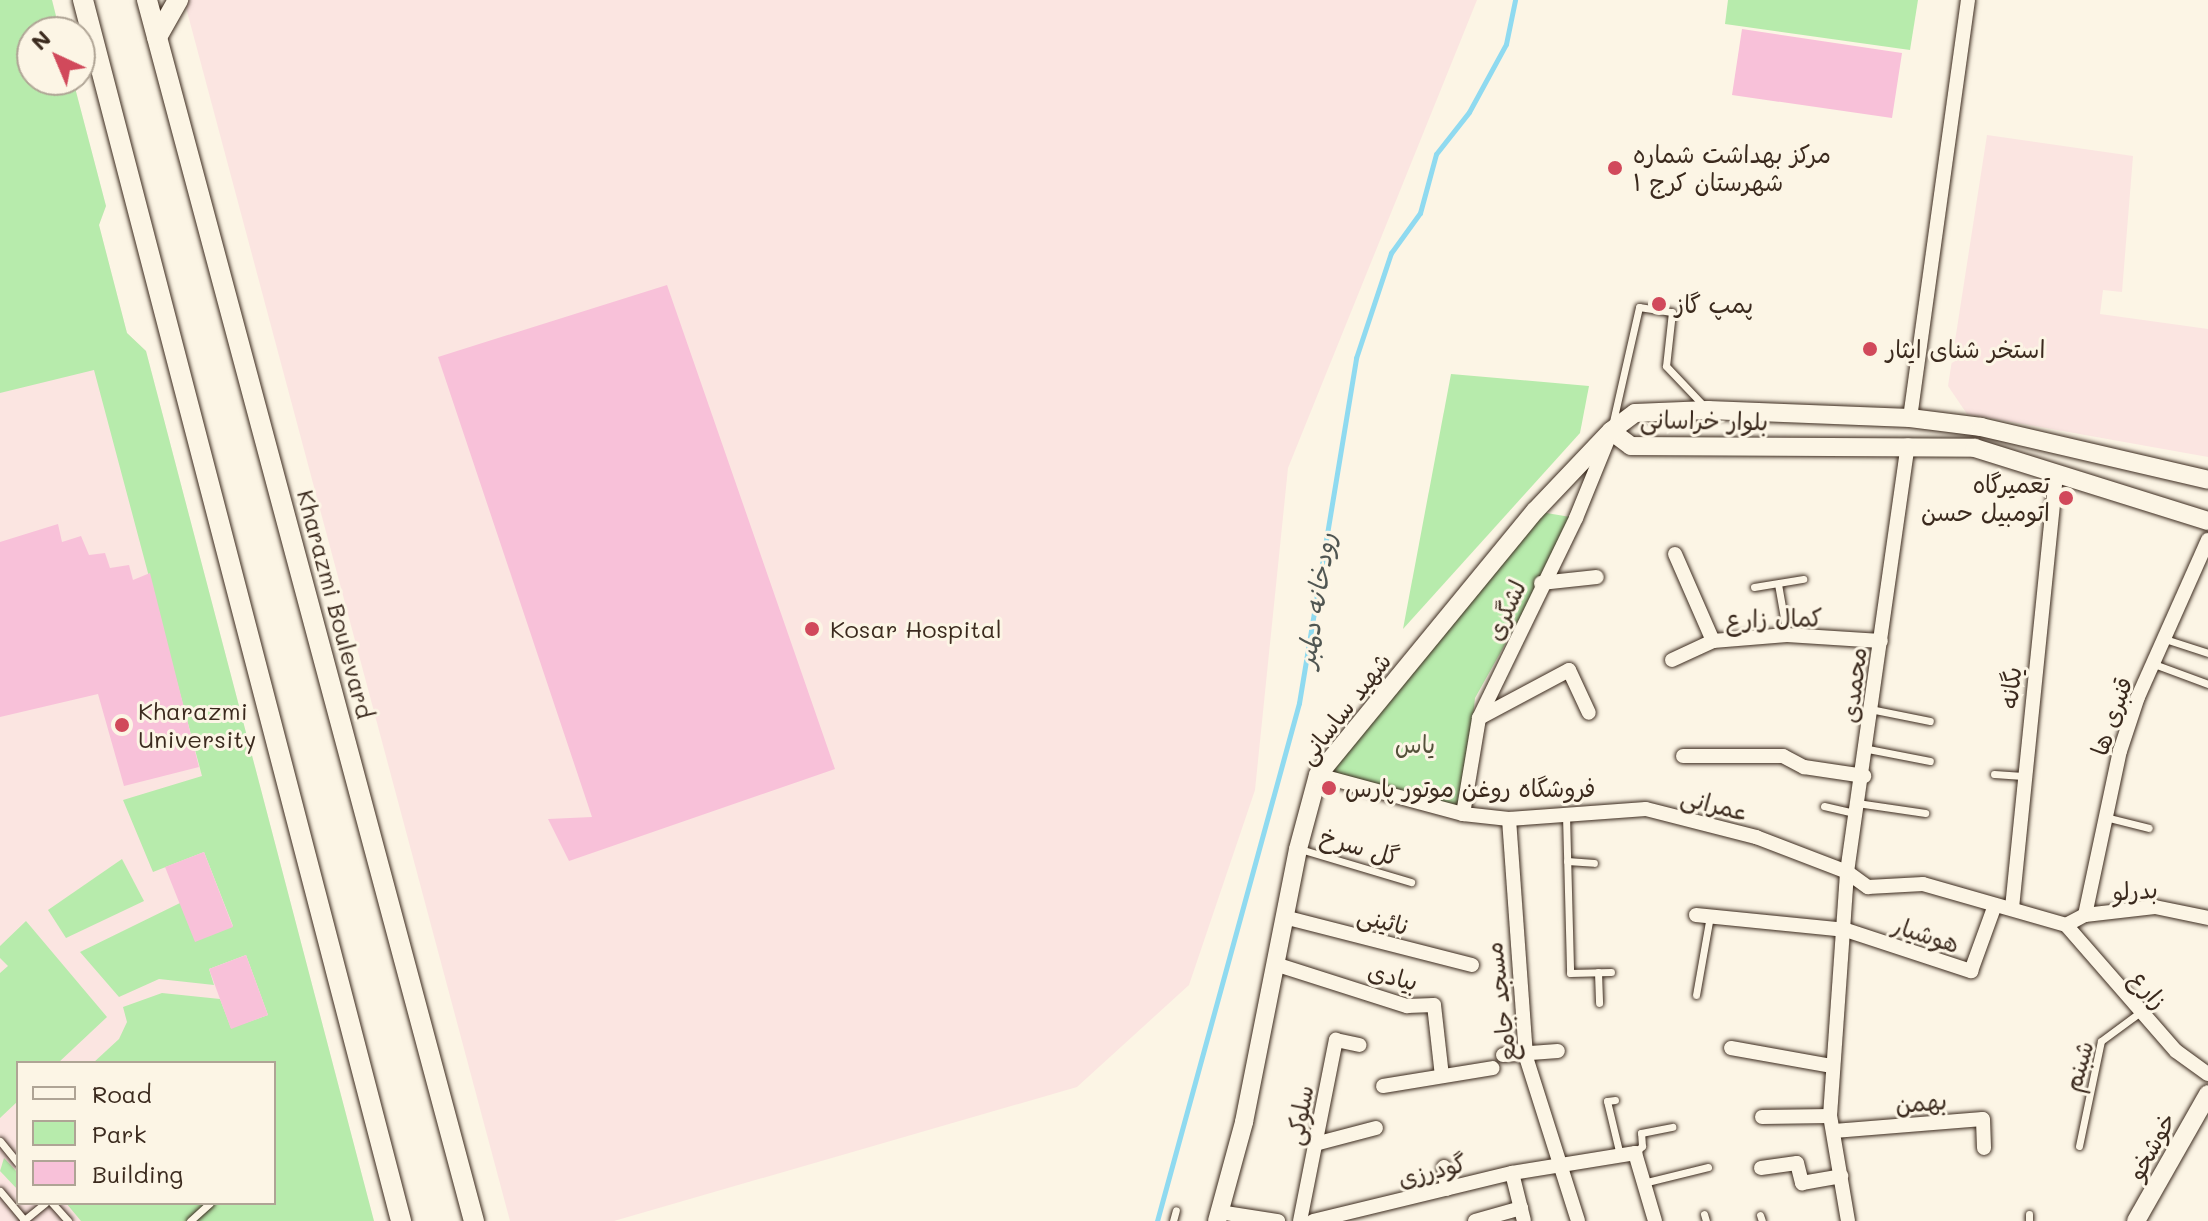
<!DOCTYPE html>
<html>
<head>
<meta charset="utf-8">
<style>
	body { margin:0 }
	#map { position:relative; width:2208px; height:1221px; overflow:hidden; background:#fcf5e5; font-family:Mali,"Playpen Sans Arabic",sans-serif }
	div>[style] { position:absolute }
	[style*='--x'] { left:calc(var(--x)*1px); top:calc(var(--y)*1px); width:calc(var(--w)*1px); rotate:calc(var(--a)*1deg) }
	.built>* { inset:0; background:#fbe5e1 }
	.green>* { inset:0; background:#b7ebac }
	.stream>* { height:5px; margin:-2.5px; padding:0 2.5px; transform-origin:2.5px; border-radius:2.5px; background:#8fdaf0 }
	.building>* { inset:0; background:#f8c1d9 }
	.roads { filter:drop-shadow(0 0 2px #3b2a1e) drop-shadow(0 0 2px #3b2a1e) }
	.service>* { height:7px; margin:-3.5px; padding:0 3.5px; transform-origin:3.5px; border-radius:3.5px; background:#fcf5e5 }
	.minor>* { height:14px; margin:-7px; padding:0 7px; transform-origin:7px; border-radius:7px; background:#fcf5e5 }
	.tertiary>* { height:18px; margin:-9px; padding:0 9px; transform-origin:9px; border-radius:9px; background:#fcf5e5 }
	.secondary>* { height:20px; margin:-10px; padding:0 10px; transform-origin:10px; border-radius:10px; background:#fcf5e5 }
	.dots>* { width:22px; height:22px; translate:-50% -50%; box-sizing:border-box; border:4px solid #fcf5e5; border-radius:50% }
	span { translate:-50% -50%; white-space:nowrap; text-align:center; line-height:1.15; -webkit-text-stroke:6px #fcf5e5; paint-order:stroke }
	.poi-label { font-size:24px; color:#3b2a1e }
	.left { translate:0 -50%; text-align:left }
	.right { translate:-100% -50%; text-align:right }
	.street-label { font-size:24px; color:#3b2a1e }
	.park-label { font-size:24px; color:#54513a }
	.water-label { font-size:26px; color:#505652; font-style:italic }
	.legend { position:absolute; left:16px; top:1061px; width:260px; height:144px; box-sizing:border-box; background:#fcf5e5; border:2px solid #afa495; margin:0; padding:10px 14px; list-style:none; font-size:24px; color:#3b2a1e }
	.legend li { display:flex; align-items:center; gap:16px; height:40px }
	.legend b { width:40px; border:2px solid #afa495 }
	.north { position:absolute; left:16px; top:16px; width:80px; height:80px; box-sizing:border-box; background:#fcf5e5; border:2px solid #afa495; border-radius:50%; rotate:316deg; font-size:22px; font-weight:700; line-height:32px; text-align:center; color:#3b2a1e }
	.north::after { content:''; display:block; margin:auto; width:28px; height:36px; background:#d1495b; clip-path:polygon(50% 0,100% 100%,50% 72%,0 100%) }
</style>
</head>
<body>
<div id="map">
	<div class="built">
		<i style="clip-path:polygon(evenodd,0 0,52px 0,60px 32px,32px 32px,32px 80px,73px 80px,106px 206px,99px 225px,127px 333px,146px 351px,374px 1221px,0 1221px,0 0,18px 1063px,274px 1063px,274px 1203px,18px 1203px,18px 1063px)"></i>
		<i style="clip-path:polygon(184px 0,1477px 0,1288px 468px,1255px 790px,1189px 985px,1077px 1087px,614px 1221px,510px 1221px)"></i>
		<i style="clip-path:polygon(1987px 135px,2133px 156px,2122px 292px,2103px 290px,2100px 314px,2208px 329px,2208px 457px,1967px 414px,1948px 386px)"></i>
	</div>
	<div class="green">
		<i style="clip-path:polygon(0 0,52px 0,60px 32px,32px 32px,32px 80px,73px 80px,106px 206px,99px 225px,127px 333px,146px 351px,374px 1221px,81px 1221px,66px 1203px,274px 1203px,274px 1063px,93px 1063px,119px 1039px,127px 1022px,123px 1007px,162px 993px,220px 999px,231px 1028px,268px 1015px,246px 955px,209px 969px,214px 985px,159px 979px,119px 997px,80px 952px,180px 903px,233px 926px,204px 852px,153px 872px,123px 800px,202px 776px,94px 370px,0 393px)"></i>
		<i style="clip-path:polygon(1728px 0,1918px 0,1910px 50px,1725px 24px)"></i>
		<i style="clip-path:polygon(1451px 374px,1589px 386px,1580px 433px,1403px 629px)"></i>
		<i style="clip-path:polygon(1535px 511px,1576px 518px,1475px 698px,1463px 814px,1318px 775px)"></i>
		<i style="clip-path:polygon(122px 859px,144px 901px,66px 938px,48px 910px)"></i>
		<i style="clip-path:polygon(26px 921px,107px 1017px,58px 1063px,18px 1063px,18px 1101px,0 1118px,0 973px,8px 966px,0 958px,0 946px)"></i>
		<i style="clip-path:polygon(4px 1158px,18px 1173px,18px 1190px,0 1171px)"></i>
	</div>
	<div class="stream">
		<i style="--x:1157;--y:1221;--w:537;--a:-74.67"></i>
		<i style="--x:1299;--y:703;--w:350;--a:-80.6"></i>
		<i style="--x:1356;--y:358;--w:111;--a:-71.6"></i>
		<i style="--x:1391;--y:253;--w:49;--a:-54.1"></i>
		<i style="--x:1420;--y:213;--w:61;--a:-74.8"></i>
		<i style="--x:1436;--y:154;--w:53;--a:-51.8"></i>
		<i style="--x:1469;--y:112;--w:77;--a:-61.4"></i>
		<i style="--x:1506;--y:44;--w:45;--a:-78.4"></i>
	</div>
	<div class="building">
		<i style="clip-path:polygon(1742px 29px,1902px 53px,1892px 118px,1732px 95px)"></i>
		<i style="clip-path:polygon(667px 285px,835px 769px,569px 861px,548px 819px,592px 817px,438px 357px)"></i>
		<i style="clip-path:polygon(58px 524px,62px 542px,81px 536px,89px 555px,105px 553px,110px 568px,129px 565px,133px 580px,150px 573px,199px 767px,124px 786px,98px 694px,0 717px,0 542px)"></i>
		<i style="clip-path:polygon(204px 852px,233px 927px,195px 942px,165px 867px)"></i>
		<i style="clip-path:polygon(246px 955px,268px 1015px,231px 1029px,209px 969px)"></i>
	</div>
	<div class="roads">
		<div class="service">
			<i style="--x:1612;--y:426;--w:122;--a:-77.2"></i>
			<i style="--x:1639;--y:307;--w:33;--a:9"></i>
			<i style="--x:1672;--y:312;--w:54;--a:96.3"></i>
			<i style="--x:1666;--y:366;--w:55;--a:46.5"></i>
			<i style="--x:1778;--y:584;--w:52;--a:80"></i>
			<i style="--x:1754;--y:587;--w:50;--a:-9.3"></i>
			<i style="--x:2165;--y:639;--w:45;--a:18"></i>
			<i style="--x:2154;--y:664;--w:58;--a:20.3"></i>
			<i style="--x:1870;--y:709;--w:61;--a:11.3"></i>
			<i style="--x:1868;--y:749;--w:63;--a:11"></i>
			<i style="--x:1994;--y:774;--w:29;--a:4"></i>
			<i style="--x:1857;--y:803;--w:69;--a:8.4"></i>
			<i style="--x:1824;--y:806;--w:31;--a:13"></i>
			<i style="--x:1566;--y:815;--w:158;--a:88.5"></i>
			<i style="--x:1570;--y:973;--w:41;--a:-1.4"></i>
			<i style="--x:2105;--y:817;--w:45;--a:14"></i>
			<i style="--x:1300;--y:849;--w:116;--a:16.6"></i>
			<i style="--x:1567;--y:861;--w:27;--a:4"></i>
			<i style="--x:1598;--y:972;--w:31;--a:88"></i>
			<i style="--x:1696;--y:995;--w:80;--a:-80"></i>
			<i style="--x:1615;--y:1100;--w:8;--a:173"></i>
			<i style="--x:1607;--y:1101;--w:56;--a:76.5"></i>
			<i style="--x:0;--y:1141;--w:28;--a:51"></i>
			<i style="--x:2079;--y:1146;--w:107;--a:-78.2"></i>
			<i style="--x:2101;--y:1041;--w:47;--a:-36.4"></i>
			<i style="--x:1635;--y:1153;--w:10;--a:-45"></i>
			<i style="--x:1642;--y:1146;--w:13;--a:-94"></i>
			<i style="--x:1641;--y:1133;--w:32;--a:-11"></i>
			<i style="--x:1643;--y:1183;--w:67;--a:-13.8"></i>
			<i style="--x:0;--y:1191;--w:39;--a:50"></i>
			<i style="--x:52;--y:1203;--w:24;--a:48"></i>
			<i style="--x:1704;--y:1214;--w:7;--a:74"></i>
			<i style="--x:1760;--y:1215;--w:6;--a:72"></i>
			<i style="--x:23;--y:1221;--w:28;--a:-39"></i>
			<i style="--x:190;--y:1221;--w:27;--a:-42"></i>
			<i style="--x:1173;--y:1221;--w:11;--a:-75"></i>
			<i style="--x:2029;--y:1221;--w:7;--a:-90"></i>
		</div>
		<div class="minor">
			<i style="--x:1910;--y:418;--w:422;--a:-82.1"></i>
			<i style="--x:1675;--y:554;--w:95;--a:66.4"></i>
			<i style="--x:1541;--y:583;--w:56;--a:-6.1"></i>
			<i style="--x:1672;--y:660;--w:45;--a:-24.9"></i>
			<i style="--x:1713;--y:641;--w:74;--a:-4.6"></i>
			<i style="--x:1787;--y:635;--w:94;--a:3.7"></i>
			<i style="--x:1479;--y:718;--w:102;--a:-28.1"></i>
			<i style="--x:1569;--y:670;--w:47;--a:65.1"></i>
			<i style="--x:1683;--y:756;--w:100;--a:0"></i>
			<i style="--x:1783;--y:756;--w:24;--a:28"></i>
			<i style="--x:1804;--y:767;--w:61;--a:8.5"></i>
			<i style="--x:1318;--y:775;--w:150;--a:15.1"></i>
			<i style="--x:1463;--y:814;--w:46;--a:6.2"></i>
			<i style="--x:1509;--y:819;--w:137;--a:-4.2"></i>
			<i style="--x:1646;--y:809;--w:114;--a:14.3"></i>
			<i style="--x:1756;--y:837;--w:97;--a:21"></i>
			<i style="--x:1847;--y:872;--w:26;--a:36"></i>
			<i style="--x:1868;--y:887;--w:55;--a:-3.1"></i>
			<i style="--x:1923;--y:884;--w:149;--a:16"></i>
			<i style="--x:1463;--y:814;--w:97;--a:-80.5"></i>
			<i style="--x:1479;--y:718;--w:222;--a:-64.1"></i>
			<i style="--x:1576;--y:518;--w:87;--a:-67.8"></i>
			<i style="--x:1509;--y:819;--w:239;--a:85.9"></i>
			<i style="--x:1526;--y:1057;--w:172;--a:72.4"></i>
			<i style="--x:2012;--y:908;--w:437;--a:-84.2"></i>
			<i style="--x:1696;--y:915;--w:151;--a:5.7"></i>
			<i style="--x:1846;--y:930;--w:132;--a:18.2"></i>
			<i style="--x:1971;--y:971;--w:70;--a:-70"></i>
			<i style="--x:2085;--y:915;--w:168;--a:-78"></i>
			<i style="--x:2120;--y:751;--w:57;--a:-71.6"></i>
			<i style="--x:2138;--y:697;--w:172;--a:-66"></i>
			<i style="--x:1284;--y:917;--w:194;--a:14.3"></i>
			<i style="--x:2066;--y:925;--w:167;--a:48.9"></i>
			<i style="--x:2176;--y:1051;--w:39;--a:36"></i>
			<i style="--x:2066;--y:925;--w:21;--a:-28"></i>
			<i style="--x:2085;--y:915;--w:70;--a:-6.5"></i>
			<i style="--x:2155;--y:907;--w:54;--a:11.7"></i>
			<i style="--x:1275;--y:964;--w:139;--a:17.7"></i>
			<i style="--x:1407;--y:1006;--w:27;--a:-2"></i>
			<i style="--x:1434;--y:1005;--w:71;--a:83.6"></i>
			<i style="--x:1731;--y:1048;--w:103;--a:10.1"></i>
			<i style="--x:1503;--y:1055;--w:55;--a:-4.2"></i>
			<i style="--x:1383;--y:1086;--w:111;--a:-9.3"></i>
			<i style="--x:1762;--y:1117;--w:68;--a:-0.8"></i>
			<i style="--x:1834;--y:1131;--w:149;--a:-4.6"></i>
			<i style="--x:1983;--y:1119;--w:29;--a:88"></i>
			<i style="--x:1315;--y:1144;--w:63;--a:-14.7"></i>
			<i style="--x:1444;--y:1167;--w:22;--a:82"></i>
			<i style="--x:1761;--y:1168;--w:36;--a:-8"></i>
			<i style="--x:1797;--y:1163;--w:21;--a:76"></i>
			<i style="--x:1802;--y:1183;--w:40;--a:-10"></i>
			<i style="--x:1512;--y:1173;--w:49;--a:76"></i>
			<i style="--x:1219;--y:1212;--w:60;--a:8.7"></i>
			<i style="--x:1300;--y:1221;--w:185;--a:-78.8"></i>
			<i style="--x:1336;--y:1040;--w:24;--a:12"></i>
			<i style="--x:1313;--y:1221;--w:205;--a:-13.6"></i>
			<i style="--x:1512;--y:1173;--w:125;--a:-9.2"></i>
			<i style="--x:1635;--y:1153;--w:71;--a:73.6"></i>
			<i style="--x:1475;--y:1221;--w:48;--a:-15.8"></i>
			<i style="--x:1848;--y:1221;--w:107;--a:-99.7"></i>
			<i style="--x:1830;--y:1116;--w:245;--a:-86"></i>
			<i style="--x:1847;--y:872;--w:431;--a:-81.9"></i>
		</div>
		<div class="tertiary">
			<i style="--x:1611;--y:431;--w:25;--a:37"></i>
			<i style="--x:1631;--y:446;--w:344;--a:0.3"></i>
			<i style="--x:1975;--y:448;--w:244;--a:17.4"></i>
			<i style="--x:1217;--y:1221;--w:103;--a:-74.7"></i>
			<i style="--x:1244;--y:1122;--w:278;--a:-78.8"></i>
			<i style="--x:1298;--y:849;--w:77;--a:-74.9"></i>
			<i style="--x:1318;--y:775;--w:342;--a:-50.6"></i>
			<i style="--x:1535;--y:511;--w:110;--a:-46.5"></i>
			<i style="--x:1611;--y:431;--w:30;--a:-37"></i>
			<i style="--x:1635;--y:413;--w:73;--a:-2.4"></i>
			<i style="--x:1708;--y:410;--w:202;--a:2.3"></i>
			<i style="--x:1910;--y:418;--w:72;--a:7.2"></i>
			<i style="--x:1981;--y:427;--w:233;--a:13.1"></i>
			<i style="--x:2136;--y:1221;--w:146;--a:-60.4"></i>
		</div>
		<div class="secondary">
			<i style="--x:83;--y:0;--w:1262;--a:75.4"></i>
			<i style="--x:147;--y:0;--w:1264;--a:75.01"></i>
			<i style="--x:157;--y:37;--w:43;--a:-60.4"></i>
		</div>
	</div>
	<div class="dots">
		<i style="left:1615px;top:168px;background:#d1495b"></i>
		<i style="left:1659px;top:304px;background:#d1495b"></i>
		<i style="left:1870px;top:349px;background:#d1495b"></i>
		<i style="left:2066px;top:498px;background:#d1495b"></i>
		<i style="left:812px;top:629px;background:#d1495b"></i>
		<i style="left:122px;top:725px;background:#d1495b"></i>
		<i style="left:1329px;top:788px;background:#d1495b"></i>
	</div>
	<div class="poi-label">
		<span class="left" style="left:1633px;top:168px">مرکز بهداشت شماره<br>۱ شهرستان کرج</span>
		<span class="left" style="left:1675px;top:304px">پمپ گاز</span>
		<span class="left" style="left:1886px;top:349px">استخر شنای ایثار</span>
		<span class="right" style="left:2050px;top:498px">تعمیرگاه<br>اتومبیل حسن</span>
		<span class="left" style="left:830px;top:629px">Kosar Hospital</span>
		<span class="left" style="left:138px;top:725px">Kharazmi<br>University</span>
		<span class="left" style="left:1345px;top:788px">فروشگاه روغن موتور پارس</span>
	</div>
	<div class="street-label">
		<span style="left:1704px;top:420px;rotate:1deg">بلوار خراسانی</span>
		<span style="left:336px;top:604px;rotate:75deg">Kharazmi Boulevard</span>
		<span style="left:1505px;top:610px;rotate:-65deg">لشگری</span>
		<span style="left:1774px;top:618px;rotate:-1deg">کمال زارع</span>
		<span style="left:1853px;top:685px;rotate:-83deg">محمدی</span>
		<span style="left:2010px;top:688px;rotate:-84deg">یگانه</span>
		<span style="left:1344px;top:708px;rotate:-52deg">شهید ساسانی</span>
		<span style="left:2111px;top:716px;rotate:-71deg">قنبری ها</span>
		<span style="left:1715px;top:804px;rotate:14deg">عمرانی</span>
		<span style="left:1360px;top:846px;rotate:16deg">گل سرخ</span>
		<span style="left:2135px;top:890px;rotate:-3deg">بدرلو</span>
		<span style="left:1383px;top:920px;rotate:14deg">نائینی</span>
		<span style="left:1926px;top:934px;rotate:18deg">هوشیار</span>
		<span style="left:1393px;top:976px;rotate:14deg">بیادی</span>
		<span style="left:2149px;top:989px;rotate:49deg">زارع</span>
		<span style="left:1500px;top:1002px;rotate:-97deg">مسجد جامع</span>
		<span style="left:2078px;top:1066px;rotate:-74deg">شبنم</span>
		<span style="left:1921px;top:1102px;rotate:-5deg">بهمن</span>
		<span style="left:1299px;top:1115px;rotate:-79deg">سلوکی</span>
		<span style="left:2151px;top:1146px;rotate:-61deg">خوشخو</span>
		<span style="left:1432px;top:1170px;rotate:-14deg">گودرزی</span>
	</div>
	<div class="park-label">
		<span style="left:1415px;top:744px">یاس</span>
	</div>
	<div class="water-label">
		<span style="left:1316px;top:600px;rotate:-81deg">رودخانه دلمبر</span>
	</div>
	<ul class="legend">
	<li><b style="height:10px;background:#fcf5e5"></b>Road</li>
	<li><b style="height:22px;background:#b7ebac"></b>Park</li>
	<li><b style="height:22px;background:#f8c1d9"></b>Building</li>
	</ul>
	<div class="north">N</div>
</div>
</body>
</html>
